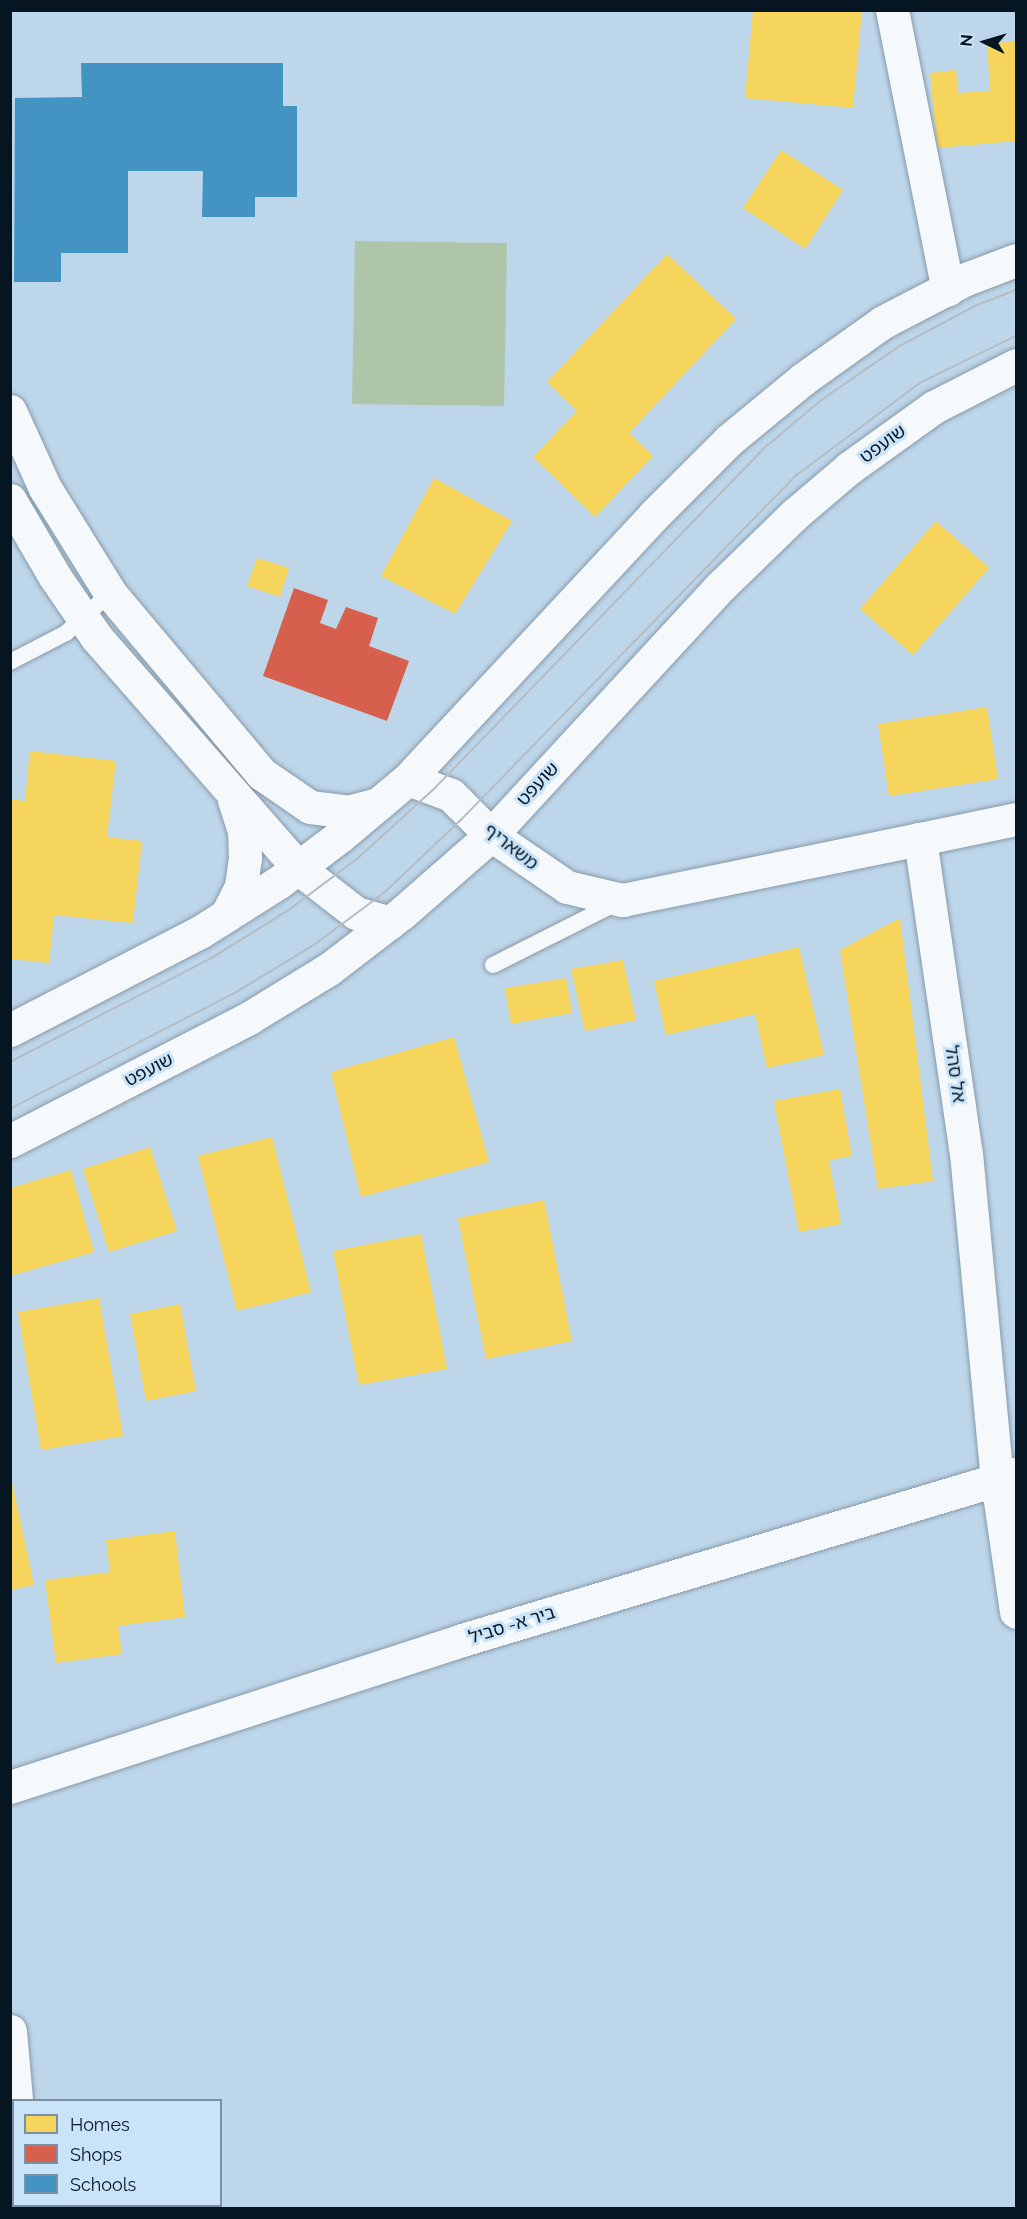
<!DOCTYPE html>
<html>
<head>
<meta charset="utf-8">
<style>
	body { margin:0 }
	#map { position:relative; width:1027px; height:2219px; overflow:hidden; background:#bed6ea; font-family:Raleway,"Noto Sans Hebrew",sans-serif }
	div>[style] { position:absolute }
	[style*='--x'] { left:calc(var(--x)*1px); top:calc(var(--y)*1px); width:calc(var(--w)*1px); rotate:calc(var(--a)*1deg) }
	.green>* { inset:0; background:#aec5a9 }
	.homes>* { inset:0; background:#f6d55c }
	.shops>* { inset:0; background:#d6604d }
	.schools>* { inset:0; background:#4393c3 }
	.roads { filter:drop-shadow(0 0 2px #879aa9) drop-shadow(0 0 2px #879aa9) }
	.lane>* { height:16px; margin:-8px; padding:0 8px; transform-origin:8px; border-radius:8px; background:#f5f9fc }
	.street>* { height:33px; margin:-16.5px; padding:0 16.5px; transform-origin:16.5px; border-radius:16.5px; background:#f5f9fc }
	.secondary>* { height:33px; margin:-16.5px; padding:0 16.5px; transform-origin:16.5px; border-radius:16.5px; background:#f5f9fc }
	.tram>* { height:1.5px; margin:-0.75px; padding:0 0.75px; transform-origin:0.75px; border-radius:0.75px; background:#b6bcc1 }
	span { translate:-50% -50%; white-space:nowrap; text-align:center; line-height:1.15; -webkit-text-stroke:6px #c9e3f9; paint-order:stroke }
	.street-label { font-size:18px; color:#051522 }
	.frame { position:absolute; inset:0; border:12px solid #051522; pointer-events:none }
	.legend { position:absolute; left:12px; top:2099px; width:210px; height:108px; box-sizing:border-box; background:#c9e3f9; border:2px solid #7b91a3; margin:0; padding:8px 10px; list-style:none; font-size:18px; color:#051522 }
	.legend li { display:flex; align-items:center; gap:12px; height:30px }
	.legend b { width:30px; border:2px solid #7b91a3 }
	.north { position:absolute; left:955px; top:12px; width:60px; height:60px; -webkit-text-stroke:4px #c9e3f9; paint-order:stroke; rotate:275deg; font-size:16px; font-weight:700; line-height:24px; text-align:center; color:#051522 }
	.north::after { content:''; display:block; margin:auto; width:21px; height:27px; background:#051522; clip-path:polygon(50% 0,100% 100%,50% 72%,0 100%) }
</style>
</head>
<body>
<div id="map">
	<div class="green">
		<i style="clip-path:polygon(355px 241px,507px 243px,504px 406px,352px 404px)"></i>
	</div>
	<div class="homes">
		<i style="clip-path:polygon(753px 10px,862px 10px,853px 108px,745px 98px)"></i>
		<i style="clip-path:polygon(1016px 41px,1016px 141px,937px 148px,930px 73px,956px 70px,958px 93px,990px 91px,987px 44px)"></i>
		<i style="clip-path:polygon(781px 150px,843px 190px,805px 249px,743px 208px)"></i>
		<i style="clip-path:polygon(667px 254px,736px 319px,629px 433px,653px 456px,595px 517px,533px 457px,577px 411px,547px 382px)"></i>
		<i style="clip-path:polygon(434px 478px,512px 521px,455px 614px,381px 576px)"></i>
		<i style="clip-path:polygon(936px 521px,989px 568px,913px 655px,860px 609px)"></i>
		<i style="clip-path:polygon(257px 558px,289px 568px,280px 597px,247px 586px)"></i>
		<i style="clip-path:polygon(987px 707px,998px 779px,889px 796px,878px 724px)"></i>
		<i style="clip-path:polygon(30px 751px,116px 761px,107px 837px,142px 841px,133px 923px,54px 915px,49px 963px,10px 959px,10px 799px,25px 801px)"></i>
		<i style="clip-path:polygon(900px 918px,933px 1181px,878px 1189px,840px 950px)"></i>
		<i style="clip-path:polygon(799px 947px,824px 1055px,767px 1068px,755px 1014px,666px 1035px,654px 981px)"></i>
		<i style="clip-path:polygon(623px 960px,636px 1020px,585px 1031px,571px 969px)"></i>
		<i style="clip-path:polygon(566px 978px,572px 1013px,511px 1024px,505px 988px)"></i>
		<i style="clip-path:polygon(454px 1037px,489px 1162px,361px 1197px,331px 1072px)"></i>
		<i style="clip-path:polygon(840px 1089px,852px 1156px,829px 1160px,841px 1224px,799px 1232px,774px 1101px)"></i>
		<i style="clip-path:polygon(272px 1137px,311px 1292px,237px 1311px,198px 1156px)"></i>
		<i style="clip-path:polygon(150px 1147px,177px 1231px,109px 1252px,83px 1169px)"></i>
		<i style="clip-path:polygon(71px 1170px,94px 1252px,10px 1276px,10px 1188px)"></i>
		<i style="clip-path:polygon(544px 1200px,572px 1341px,486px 1359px,458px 1218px)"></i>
		<i style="clip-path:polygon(421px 1234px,447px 1369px,359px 1385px,333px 1251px)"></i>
		<i style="clip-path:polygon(99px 1298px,123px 1436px,41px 1450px,18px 1312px)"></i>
		<i style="clip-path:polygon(180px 1304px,196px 1391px,146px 1401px,130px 1314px)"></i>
		<i style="clip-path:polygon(10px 1473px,34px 1585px,10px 1590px)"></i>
		<i style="clip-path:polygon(175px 1531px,185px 1617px,118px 1626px,122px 1654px,56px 1663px,45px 1580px,110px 1572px,106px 1540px)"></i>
	</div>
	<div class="shops">
		<i style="clip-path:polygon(294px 588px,328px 600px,320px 623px,336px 629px,346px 607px,378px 618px,369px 646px,409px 661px,387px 721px,263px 676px)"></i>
	</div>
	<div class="schools">
		<i style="clip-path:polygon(81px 63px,283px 63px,283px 106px,297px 106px,297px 197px,255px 197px,255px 217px,202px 217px,203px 171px,128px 171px,128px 253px,61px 253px,61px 282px,14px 282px,15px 98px,82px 97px)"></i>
	</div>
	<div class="roads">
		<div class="lane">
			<i style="--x:10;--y:662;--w:63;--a:-27.4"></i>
			<i style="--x:66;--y:633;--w:59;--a:-42.3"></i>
			<i style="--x:493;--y:965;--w:140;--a:-26.7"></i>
		</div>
		<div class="street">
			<i style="--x:892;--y:10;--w:285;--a:78.7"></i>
			<i style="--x:920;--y:839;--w:98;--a:-11.8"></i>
			<i style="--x:10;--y:1787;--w:475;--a:-18"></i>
			<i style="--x:462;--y:1640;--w:578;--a:-16.68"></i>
			<i style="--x:10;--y:2031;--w:69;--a:85"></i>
			<i style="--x:24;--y:2206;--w:2;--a:90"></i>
		</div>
		<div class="secondary">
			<i style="--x:10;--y:411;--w:85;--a:65.6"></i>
			<i style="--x:45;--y:488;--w:123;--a:58.2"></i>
			<i style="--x:110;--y:593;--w:236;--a:50"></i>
			<i style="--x:262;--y:774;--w:58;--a:34.5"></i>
			<i style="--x:310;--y:807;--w:38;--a:7"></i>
			<i style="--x:348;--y:812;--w:28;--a:-15"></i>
			<i style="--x:10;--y:500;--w:89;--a:59.7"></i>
			<i style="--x:55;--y:577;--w:74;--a:55.5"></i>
			<i style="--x:97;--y:638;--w:305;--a:48.8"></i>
			<i style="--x:298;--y:868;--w:73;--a:37.8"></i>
			<i style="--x:356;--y:913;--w:35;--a:16"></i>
			<i style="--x:408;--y:779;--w:46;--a:20.4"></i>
			<i style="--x:451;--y:795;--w:57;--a:45"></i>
			<i style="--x:491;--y:835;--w:92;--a:34.4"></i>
			<i style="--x:567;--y:887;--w:57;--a:13.3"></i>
			<i style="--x:622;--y:900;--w:304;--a:-11.6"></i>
			<i style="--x:920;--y:839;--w:317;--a:81.7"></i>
			<i style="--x:966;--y:1153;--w:328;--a:84.6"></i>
			<i style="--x:997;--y:1480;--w:133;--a:81.8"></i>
			<i style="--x:227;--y:914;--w:31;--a:-63"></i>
			<i style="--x:241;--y:886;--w:28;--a:-82"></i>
			<i style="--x:245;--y:858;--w:27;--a:-92"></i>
			<i style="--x:244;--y:831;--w:32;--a:-108"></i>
			<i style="--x:10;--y:1030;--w:214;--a:-27.3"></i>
			<i style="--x:200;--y:932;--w:93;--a:-32.3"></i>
			<i style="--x:279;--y:882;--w:76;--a:-37"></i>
			<i style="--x:340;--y:836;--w:89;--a:-40"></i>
			<i style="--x:408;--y:779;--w:359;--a:-47"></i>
			<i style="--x:653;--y:516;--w:107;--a:-45"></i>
			<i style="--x:729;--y:440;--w:96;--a:-39.5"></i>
			<i style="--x:803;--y:379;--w:98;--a:-35.5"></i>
			<i style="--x:883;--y:322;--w:93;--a:-27.4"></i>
			<i style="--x:966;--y:279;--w:53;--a:-20.8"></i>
			<i style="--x:10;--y:1141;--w:269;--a:-27.2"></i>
			<i style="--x:249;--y:1018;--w:94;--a:-31.5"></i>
			<i style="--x:329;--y:969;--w:92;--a:-37.5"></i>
			<i style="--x:402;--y:913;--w:118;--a:-41.2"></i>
			<i style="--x:491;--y:835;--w:340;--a:-47.3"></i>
			<i style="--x:722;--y:585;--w:102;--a:-44.2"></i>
			<i style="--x:795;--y:514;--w:71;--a:-40.4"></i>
			<i style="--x:849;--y:468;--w:105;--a:-35.7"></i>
			<i style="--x:934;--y:407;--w:92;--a:-27.1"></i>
		</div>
	</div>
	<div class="tram">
		<i style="--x:10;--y:1062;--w:231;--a:-27.3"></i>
		<i style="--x:215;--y:956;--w:87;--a:-31.9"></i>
		<i style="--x:289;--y:910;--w:86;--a:-37"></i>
		<i style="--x:358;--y:858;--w:105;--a:-42.3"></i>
		<i style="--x:436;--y:787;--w:477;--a:-45.9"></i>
		<i style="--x:768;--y:445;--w:68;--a:-40.2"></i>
		<i style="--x:820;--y:401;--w:95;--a:-34.7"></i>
		<i style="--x:898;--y:347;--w:89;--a:-28"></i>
		<i style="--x:977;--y:305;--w:42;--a:-21"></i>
		<i style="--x:10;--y:1109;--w:253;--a:-27.3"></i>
		<i style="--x:235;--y:993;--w:92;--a:-31.3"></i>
		<i style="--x:314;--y:945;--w:89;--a:-36.7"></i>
		<i style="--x:385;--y:892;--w:105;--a:-43.5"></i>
		<i style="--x:461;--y:820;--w:482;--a:-45.8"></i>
		<i style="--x:797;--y:475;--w:154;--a:-36.8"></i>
		<i style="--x:920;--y:383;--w:107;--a:-26.1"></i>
	</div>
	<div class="street-label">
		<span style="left:883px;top:444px;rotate:-36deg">שועפט</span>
		<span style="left:538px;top:784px;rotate:-47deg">שועפט</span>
		<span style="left:511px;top:847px;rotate:38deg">משאריף</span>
		<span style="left:149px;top:1070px;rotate:-27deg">שועפט</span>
		<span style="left:955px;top:1074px;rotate:82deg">אל סהל</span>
		<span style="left:512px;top:1625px;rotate:-17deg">ביר א- סביל</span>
	</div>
	<div class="frame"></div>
	<ul class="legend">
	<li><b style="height:16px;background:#f6d55c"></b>Homes</li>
	<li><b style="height:16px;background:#d6604d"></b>Shops</li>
	<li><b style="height:16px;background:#4393c3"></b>Schools</li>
	</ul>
	<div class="north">N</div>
</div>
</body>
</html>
